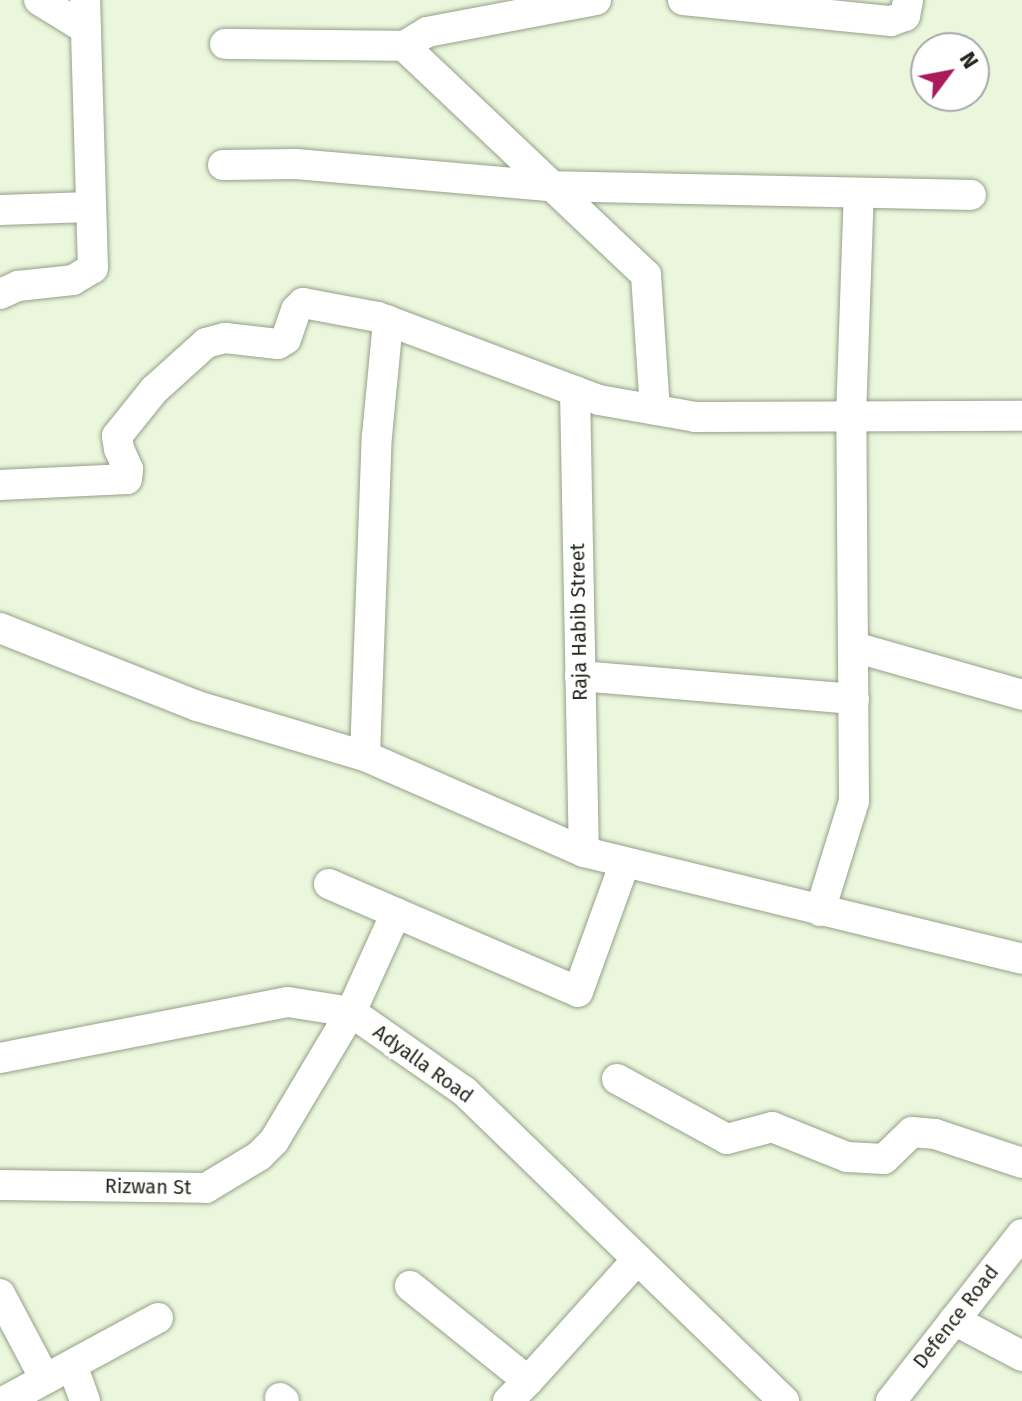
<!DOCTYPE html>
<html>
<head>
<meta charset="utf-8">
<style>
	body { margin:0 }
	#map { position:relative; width:1022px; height:1401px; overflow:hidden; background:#ebf7dd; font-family:"Fira Sans",sans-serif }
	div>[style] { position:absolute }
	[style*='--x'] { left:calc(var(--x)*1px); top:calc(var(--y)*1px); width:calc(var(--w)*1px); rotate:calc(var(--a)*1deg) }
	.roads { filter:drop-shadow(0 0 2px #95a088) drop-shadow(0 0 2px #95a088) }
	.minor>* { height:30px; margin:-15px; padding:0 15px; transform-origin:15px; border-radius:15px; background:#fff }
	span { translate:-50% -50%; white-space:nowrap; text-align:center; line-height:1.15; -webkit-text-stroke:8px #fff; paint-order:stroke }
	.street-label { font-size:20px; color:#22271d }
	.north { position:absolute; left:910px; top:32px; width:80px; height:80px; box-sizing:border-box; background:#fff; border:2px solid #a7a9a5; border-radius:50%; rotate:58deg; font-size:22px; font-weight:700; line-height:32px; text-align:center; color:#22271d }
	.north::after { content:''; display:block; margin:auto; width:28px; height:36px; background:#a91b5b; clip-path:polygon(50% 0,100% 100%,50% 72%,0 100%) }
</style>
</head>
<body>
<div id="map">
	<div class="roads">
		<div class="minor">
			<i style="--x:39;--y:0;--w:55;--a:31.7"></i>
			<i style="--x:683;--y:0;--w:209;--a:5.8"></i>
			<i style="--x:891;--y:21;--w:15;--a:-20"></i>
			<i style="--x:905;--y:16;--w:16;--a:-79"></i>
			<i style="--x:225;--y:44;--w:179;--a:0.6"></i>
			<i style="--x:404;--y:46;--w:333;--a:43.4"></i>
			<i style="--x:646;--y:275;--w:135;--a:86.2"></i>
			<i style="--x:404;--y:46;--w:27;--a:-31"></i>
			<i style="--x:427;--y:32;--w:172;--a:-10.7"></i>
			<i style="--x:223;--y:165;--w:73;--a:-0.8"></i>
			<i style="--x:296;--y:164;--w:253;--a:5"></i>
			<i style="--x:548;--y:186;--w:423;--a:1.2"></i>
			<i style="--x:0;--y:210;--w:91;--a:-1.9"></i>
			<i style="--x:0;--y:294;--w:20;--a:-24"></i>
			<i style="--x:18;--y:286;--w:55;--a:-6.2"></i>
			<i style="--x:73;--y:280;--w:23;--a:-31"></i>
			<i style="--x:93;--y:268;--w:268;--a:-91.7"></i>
			<i style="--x:575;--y:391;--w:461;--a:88.9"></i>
			<i style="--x:0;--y:485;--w:127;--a:-2.7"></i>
			<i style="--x:127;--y:479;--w:10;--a:-84"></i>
			<i style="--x:128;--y:469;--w:22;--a:-114"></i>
			<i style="--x:119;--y:449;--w:13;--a:-99"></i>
			<i style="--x:117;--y:436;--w:59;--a:-51.2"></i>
			<i style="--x:154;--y:390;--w:70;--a:-42.1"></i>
			<i style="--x:206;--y:343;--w:20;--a:-15"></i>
			<i style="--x:225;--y:338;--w:53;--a:6.5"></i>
			<i style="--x:278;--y:344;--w:9;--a:-32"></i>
			<i style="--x:286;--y:339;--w:31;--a:-71"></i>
			<i style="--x:296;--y:310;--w:10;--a:-45"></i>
			<i style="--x:303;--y:303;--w:76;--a:10.6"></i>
			<i style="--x:378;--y:317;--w:236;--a:20.6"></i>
			<i style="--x:599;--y:400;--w:97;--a:10"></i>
			<i style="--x:695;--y:417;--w:327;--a:-0.2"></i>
			<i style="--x:0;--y:628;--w:212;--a:21.6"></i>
			<i style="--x:197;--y:706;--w:175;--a:16.6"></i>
			<i style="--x:365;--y:756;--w:239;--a:23.7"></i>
			<i style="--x:584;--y:852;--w:451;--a:13.7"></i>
			<i style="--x:854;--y:647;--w:175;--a:15.9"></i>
			<i style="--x:580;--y:676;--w:275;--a:4.8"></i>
			<i style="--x:365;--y:756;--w:320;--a:-87.9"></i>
			<i style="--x:377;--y:436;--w:116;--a:-84.5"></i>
			<i style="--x:329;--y:884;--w:271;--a:23.4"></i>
			<i style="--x:578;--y:992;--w:138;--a:-70.1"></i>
			<i style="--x:820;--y:911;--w:115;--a:-72.8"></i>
			<i style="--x:854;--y:801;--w:384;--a:-90.4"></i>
			<i style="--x:851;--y:417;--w:224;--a:-88"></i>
			<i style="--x:0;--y:1058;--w:293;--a:-11"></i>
			<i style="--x:288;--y:1002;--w:64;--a:9"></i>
			<i style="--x:351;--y:1012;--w:138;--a:35"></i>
			<i style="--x:464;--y:1091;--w:446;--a:44.1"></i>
			<i style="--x:617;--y:1079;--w:125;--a:28.6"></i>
			<i style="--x:727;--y:1139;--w:47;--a:-14.9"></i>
			<i style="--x:772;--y:1127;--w:81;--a:21.8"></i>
			<i style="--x:847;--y:1157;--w:37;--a:3"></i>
			<i style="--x:884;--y:1159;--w:39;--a:-44"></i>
			<i style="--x:912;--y:1132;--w:23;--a:5"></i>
			<i style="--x:935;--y:1134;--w:92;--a:18.4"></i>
			<i style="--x:0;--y:1185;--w:206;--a:0.8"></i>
			<i style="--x:206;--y:1188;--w:62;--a:-31.1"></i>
			<i style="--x:259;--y:1156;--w:21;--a:-45"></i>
			<i style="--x:274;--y:1141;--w:150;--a:-59.2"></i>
			<i style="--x:351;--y:1012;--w:109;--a:-65.6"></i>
			<i style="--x:410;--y:1286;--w:151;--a:38.8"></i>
			<i style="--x:528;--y:1381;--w:164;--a:-48"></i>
			<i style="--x:0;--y:1294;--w:96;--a:62.1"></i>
			<i style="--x:954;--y:1320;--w:77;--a:27.9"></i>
			<i style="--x:72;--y:1365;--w:38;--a:70"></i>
			<i style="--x:280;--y:1398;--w:5;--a:37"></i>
			<i style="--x:5;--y:1401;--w:174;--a:-28.5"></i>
			<i style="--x:508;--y:1401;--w:28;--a:-45"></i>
			<i style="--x:891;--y:1401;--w:212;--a:-51.9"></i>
		</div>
	</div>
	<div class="street-label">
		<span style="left:579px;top:622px;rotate:-91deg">Raja Habib Street</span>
		<span style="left:423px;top:1064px;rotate:36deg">Adyalla Road</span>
		<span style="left:148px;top:1187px;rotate:1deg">Rizwan St</span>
		<span style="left:956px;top:1317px;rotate:-52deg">Defence Road</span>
	</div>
	<div class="north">N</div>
</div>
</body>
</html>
